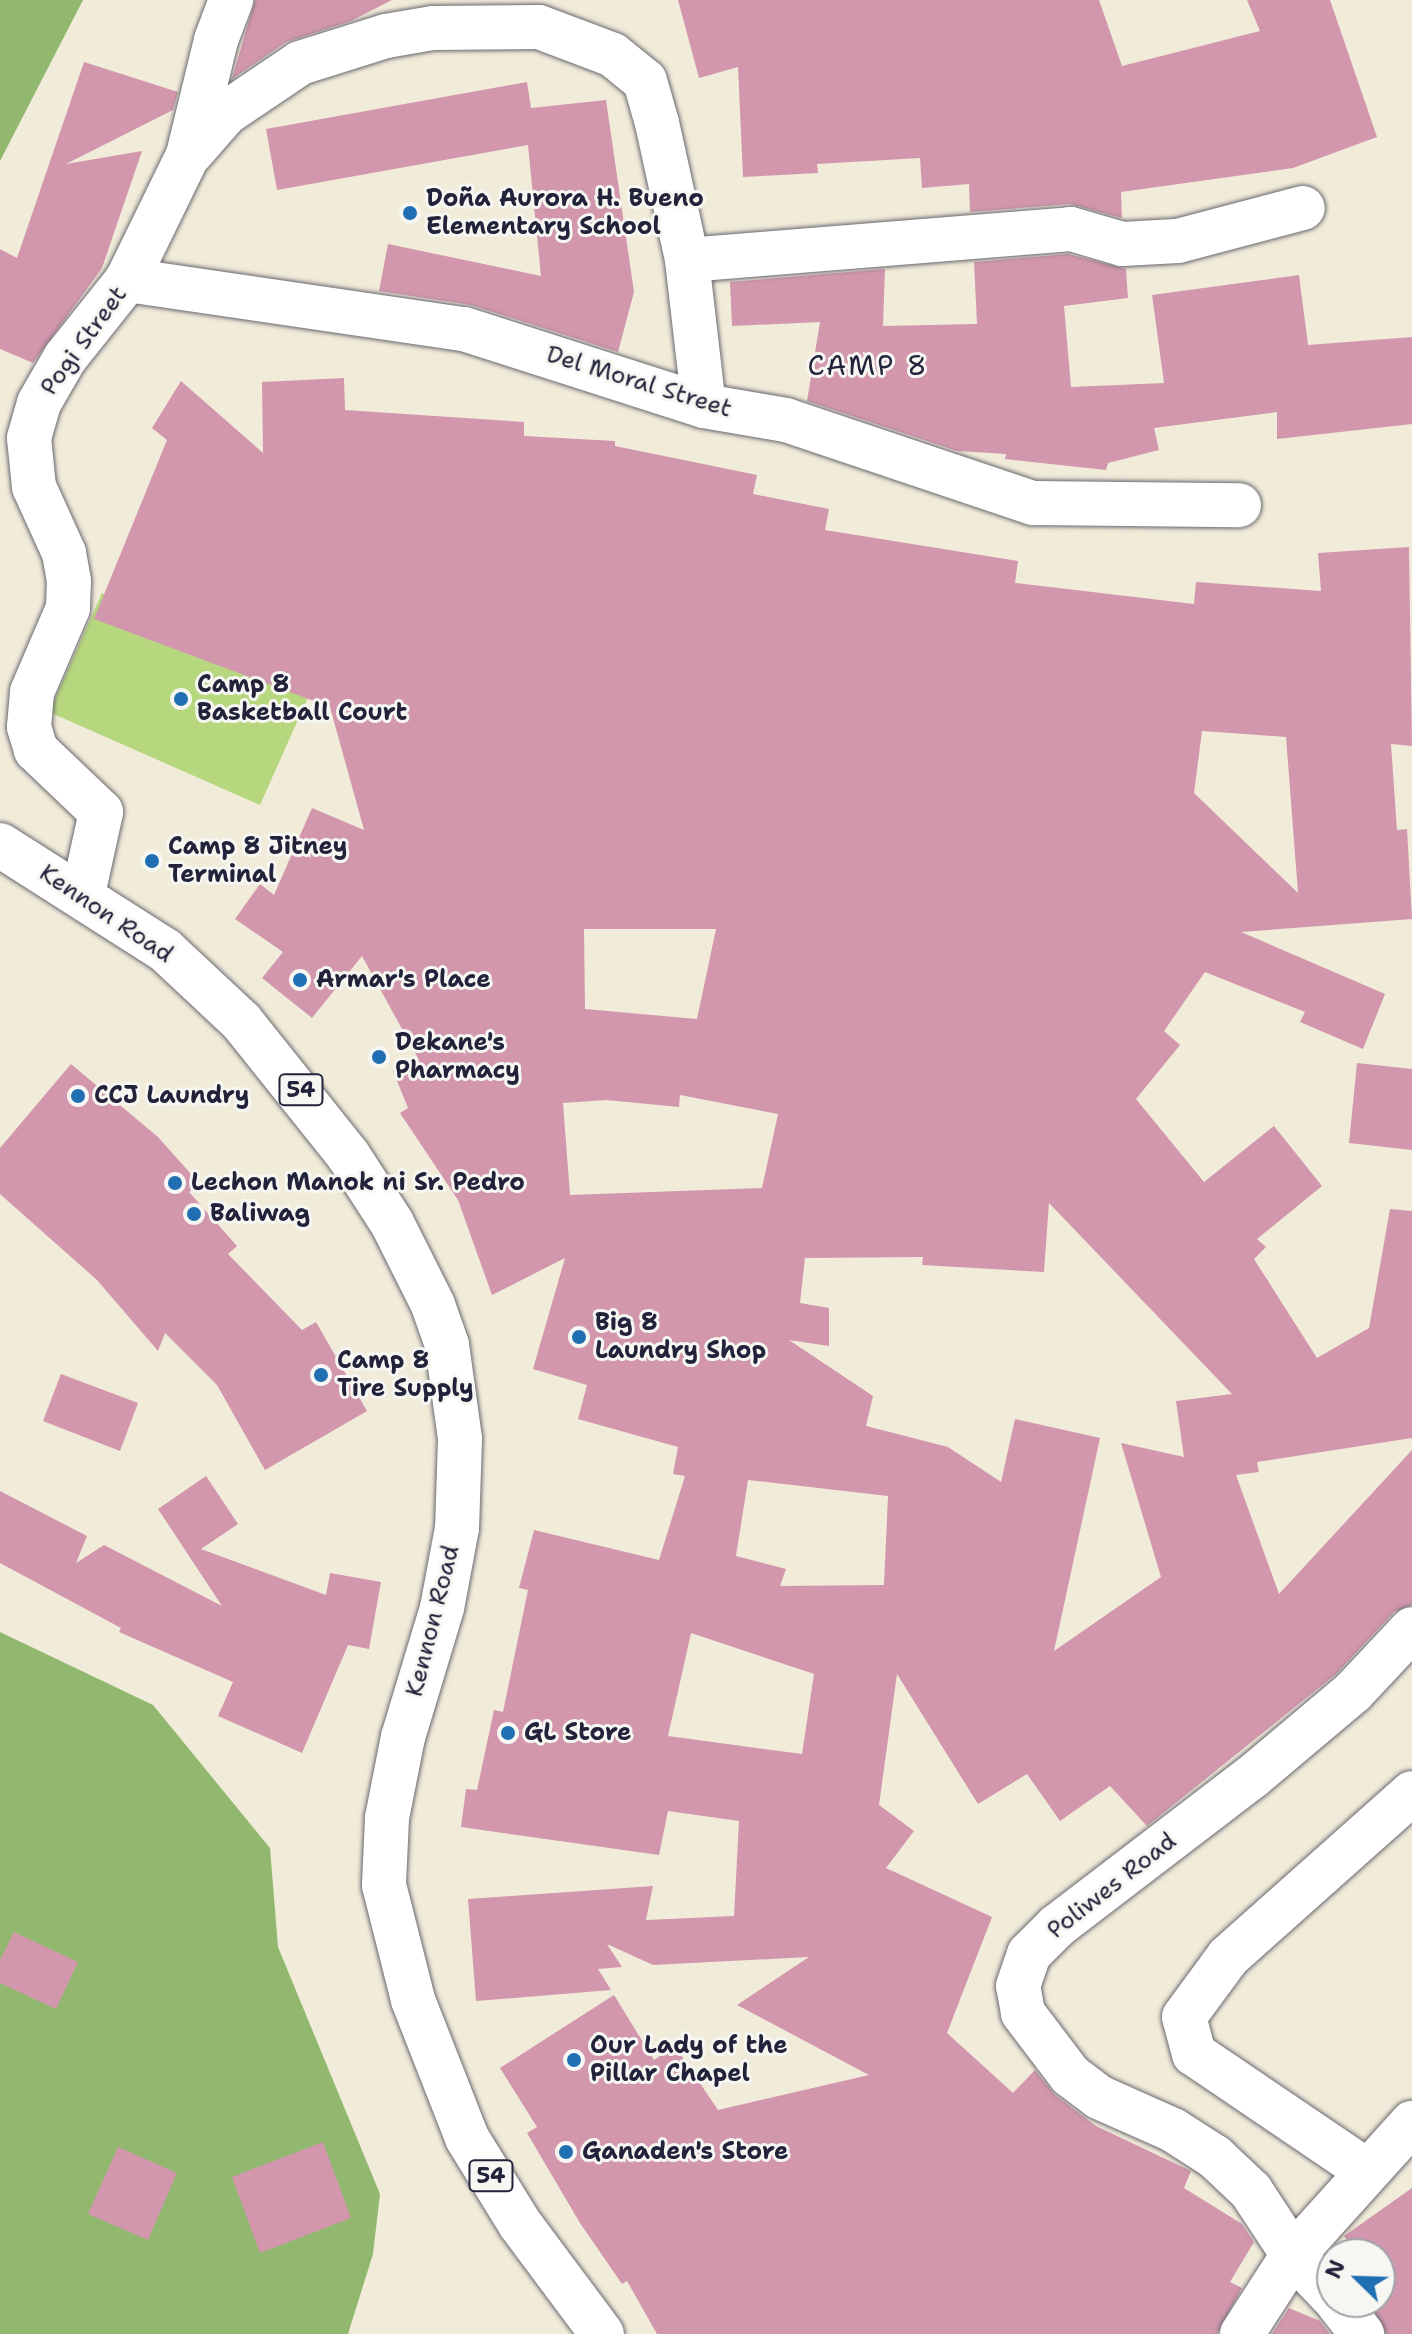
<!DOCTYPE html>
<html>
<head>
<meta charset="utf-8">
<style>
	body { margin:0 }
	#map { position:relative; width:1412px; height:2334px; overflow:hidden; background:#f1ebd9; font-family:"Shantell Sans",sans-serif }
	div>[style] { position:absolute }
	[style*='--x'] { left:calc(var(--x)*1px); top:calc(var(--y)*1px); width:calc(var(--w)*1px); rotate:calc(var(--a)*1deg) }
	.green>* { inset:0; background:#b7d77f }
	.forest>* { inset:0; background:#91b86e }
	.building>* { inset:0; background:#d297ad }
	.roads { filter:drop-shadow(0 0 2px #6a6872) drop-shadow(0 0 2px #6a6872) }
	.minor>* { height:44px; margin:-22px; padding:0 22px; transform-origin:22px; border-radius:22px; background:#fff }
	.trunk>* { height:44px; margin:-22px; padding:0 22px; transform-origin:22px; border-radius:22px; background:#fff }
	.dots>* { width:22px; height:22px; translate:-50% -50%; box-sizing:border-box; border:4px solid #f6f6f2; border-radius:50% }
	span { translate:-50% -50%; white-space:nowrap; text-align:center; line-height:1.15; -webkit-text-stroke:6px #f6f6f2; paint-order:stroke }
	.shield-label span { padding:2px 6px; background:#f6f6f2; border:2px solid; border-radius:6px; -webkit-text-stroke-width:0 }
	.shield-label { font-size:22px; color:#22223b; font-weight:700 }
	.poi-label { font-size:24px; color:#22223b; font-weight:700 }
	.left { translate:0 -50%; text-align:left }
	.street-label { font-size:24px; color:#22223b }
	.quarter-label { font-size:28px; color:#22223b; letter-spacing:2px }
	.north { position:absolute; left:1316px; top:2238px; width:80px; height:80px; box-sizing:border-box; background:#f6f6f2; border:2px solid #a1a1a9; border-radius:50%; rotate:293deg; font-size:22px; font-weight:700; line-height:32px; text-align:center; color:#22223b }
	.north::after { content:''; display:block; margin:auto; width:28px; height:36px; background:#1f6fb2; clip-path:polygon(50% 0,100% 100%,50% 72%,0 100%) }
</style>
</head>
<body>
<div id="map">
	<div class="green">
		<i style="clip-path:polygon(102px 593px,313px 686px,260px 805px,49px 712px)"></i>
	</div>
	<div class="forest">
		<i style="clip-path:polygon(0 0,83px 0,0 161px)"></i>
		<i style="clip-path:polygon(0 1632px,153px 1705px,270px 1848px,278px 1947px,380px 2194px,373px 2254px,348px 2334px,0 2334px)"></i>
	</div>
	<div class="building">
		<i style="clip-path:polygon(255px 0,392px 0,351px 21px,286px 42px,232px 79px)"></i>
		<i style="clip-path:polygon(678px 0,1099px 0,1122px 66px,1260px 31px,1247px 0,1330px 0,1377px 137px,1293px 168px,1121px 192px,1122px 218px,1070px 204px,970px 212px,969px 184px,922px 188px,920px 158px,817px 164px,818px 173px,743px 177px,738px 67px,699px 78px)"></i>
		<i style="clip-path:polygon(84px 62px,178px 92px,173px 110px,66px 164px,142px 151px,102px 268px,33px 363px,0 349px,0 249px,17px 258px)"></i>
		<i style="clip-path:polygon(527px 82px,531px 108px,606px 100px,634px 292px,618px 352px,471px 305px,379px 291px,388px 244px,541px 276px,528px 145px,277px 190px,266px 129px)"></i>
		<i style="clip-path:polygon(1068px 254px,1126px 269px,1128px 298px,1064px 306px,1071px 387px,1164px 383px,1152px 295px,1299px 275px,1308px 345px,1412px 337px,1412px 424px,1277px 439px,1277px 412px,1154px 428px,1159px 450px,1108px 463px,1106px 470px,1005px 459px,1006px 454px,957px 451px,807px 401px,820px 322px,732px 326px,730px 282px,885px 269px,883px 326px,977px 324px,974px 262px)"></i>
		<i style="clip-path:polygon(evenodd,344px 378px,345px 410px,524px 422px,524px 436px,615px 441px,615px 446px,757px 475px,753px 494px,829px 509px,825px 530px,1018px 561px,1015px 583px,1194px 604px,1196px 582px,1321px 591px,1318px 553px,1409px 547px,1412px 746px,1391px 744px,1397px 830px,1407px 829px,1412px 919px,1241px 932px,1385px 994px,1363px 1049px,1300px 1022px,1305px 1012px,1205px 972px,1164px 1031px,1180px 1045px,1136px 1099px,1204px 1182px,1274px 1126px,1322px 1186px,1257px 1239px,1266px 1247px,1254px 1259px,1317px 1358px,1369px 1328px,1390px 1209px,1412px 1211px,1412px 1438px,1257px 1462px,1259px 1472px,1236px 1475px,1279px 1594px,1412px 1450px,1412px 1605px,1394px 1612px,1336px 1674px,1147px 1826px,1110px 1786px,1060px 1821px,1027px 1774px,978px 1804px,897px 1674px,879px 1805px,914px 1831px,886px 1868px,992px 1917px,947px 2033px,1013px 2093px,1035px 2070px,1055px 2095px,1096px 2126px,1191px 2171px,1184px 2188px,1242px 2224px,1254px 2242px,1230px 2282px,1242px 2288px,1217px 2334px,657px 2334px,627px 2281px,622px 2284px,580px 2223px,527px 2133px,537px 2127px,500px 2068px,614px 1995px,654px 2060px,675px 2046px,718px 2110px,869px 2075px,737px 2005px,809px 1957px,653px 1965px,607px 1944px,622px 1967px,598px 1969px,611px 1990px,476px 2001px,468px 1899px,653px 1886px,646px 1920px,734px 1916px,739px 1821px,668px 1811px,659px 1855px,461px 1827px,466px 1789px,477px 1790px,494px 1710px,503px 1712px,528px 1590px,519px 1588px,534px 1530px,659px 1560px,685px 1476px,673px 1474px,678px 1447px,578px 1419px,587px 1385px,533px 1369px,565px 1258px,492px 1295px,458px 1200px,400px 1113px,408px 1108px,393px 1071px,419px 1060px,362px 956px,312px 1018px,262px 978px,283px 952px,235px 919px,260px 884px,274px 895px,312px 808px,364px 830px,330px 707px,94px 619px,167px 440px,152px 428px,181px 381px,263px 453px,262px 382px,344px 378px,1202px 731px,1286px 737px,1298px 893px,1194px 793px,1202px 731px,344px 378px,584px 929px,716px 929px,697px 1019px,585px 1009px,584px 929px,344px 378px,680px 1095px,778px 1114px,762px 1188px,570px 1195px,563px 1103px,606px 1100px,679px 1107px,680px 1095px,344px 378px,1049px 1203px,1232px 1394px,1176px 1401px,1184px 1457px,1121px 1443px,1161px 1577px,1054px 1651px,1100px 1438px,1015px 1419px,1001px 1482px,948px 1447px,866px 1426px,873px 1396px,789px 1340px,829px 1346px,829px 1308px,800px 1303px,805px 1258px,923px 1257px,922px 1265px,1044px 1272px,1049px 1203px,344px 378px,748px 1480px,888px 1496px,884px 1585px,780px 1586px,786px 1569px,736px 1556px,748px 1480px,344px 378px,691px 1633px,814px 1674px,802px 1754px,668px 1736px,691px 1633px)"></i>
		<i style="clip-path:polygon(1357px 1063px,1412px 1069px,1412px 1150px,1349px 1143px)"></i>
		<i style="clip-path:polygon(71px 1064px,158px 1137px,199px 1183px,189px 1192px,237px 1246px,228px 1254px,302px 1330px,316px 1322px,367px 1411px,265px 1470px,217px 1385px,165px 1333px,158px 1351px,97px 1280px,0 1194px,0 1148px)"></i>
		<i style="clip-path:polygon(61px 1374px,138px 1403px,120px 1451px,43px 1421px)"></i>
		<i style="clip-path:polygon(206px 1476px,238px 1524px,201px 1549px,326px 1595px,330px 1573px,381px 1582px,369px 1649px,348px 1645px,302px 1753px,218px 1716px,233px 1682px,119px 1632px,121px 1628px,0 1563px,0 1491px,87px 1536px,76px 1563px,104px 1545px,222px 1606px,158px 1509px)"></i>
		<i style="clip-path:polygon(14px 1932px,78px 1962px,56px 2009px,0 1983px,0 1960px)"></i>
		<i style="clip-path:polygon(323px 2142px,351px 2218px,260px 2253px,232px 2177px)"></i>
		<i style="clip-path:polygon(118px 2147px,177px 2173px,148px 2240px,88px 2214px)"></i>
		<i style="clip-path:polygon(1412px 2188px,1412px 2334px,1386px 2334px,1369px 2302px,1380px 2302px,1380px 2254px,1356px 2254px,1344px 2236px)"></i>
		<i style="clip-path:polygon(1289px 2308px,1320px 2321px,1330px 2334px,1272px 2334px)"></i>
	</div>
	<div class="roads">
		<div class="minor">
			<i style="--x:191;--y:153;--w:53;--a:-48.8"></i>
			<i style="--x:226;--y:113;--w:89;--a:-34"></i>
			<i style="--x:300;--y:63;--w:90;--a:-17.4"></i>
			<i style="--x:386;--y:36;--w:48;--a:-9.7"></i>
			<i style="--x:433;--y:28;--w:106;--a:-0.5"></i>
			<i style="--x:539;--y:27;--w:79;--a:20.7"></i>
			<i style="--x:613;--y:55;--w:41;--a:39.1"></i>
			<i style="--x:645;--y:81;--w:44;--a:74.1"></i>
			<i style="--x:657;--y:123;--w:140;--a:77.6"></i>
			<i style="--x:687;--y:260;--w:147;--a:83.4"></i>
			<i style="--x:687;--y:260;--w:385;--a:-4.6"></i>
			<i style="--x:1071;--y:229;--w:53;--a:16.4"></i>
			<i style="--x:1122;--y:244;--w:56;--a:-3.1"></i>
			<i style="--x:1178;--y:241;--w:129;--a:-14.8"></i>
			<i style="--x:127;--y:280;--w:341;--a:8.3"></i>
			<i style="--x:464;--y:329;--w:252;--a:17.8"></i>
			<i style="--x:704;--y:406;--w:83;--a:9.7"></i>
			<i style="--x:786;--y:420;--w:261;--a:18.6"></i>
			<i style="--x:1033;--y:503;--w:206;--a:0.6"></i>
			<i style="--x:83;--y:894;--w:84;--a:-77.6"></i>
			<i style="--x:101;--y:812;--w:90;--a:-136.4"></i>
			<i style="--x:36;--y:750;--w:24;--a:-107"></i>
			<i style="--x:29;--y:727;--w:35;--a:-85"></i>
			<i style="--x:32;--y:692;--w:91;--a:-66.8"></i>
			<i style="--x:68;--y:608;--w:27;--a:-88"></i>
			<i style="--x:69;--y:581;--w:28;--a:-100"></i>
			<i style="--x:64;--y:553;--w:72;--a:-114.4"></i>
			<i style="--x:34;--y:487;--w:49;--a:-95.8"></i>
			<i style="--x:29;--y:438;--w:36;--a:-74"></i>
			<i style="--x:39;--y:403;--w:52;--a:-60"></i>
			<i style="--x:65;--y:358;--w:100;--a:-51.5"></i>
			<i style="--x:127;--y:280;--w:139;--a:-64"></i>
			<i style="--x:188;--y:155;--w:118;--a:-76.3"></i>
			<i style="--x:216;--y:40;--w:43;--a:-69.4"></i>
			<i style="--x:1367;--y:2171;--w:209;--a:-145.9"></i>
			<i style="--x:1194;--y:2054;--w:38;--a:-105"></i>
			<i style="--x:1184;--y:2017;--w:74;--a:-53.7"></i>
			<i style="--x:1228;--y:1957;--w:246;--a:-41.7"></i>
			<i style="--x:1332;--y:2296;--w:57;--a:-133.6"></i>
			<i style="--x:1293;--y:2255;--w:77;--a:-123.3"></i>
			<i style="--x:1251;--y:2191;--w:50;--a:-136.6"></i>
			<i style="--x:1215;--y:2157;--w:50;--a:-147.3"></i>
			<i style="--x:1173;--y:2130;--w:81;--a:-156"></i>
			<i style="--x:1099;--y:2097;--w:36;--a:-143"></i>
			<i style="--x:1070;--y:2075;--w:78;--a:-127.2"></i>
			<i style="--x:1023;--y:2013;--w:27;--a:-100"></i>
			<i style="--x:1018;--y:1986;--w:34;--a:-71"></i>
			<i style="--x:1029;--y:1954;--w:40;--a:-45"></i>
			<i style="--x:1057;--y:1926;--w:245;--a:-37.4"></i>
			<i style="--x:1252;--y:1777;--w:132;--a:-40.1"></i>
			<i style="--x:1353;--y:1692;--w:86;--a:-46.9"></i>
			<i style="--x:1337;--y:2302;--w:41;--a:52"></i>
			<i style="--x:1242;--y:2334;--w:94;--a:-57.2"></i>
			<i style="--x:1293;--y:2255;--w:178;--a:-48"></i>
		</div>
		<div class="trunk">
			<i style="--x:0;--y:845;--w:196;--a:32.5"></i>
			<i style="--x:165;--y:950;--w:104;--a:43.1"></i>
			<i style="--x:241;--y:1021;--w:171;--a:51.4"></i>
			<i style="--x:348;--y:1155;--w:81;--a:57.1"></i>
			<i style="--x:392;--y:1223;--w:92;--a:63.4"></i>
			<i style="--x:433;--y:1305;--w:42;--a:70.7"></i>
			<i style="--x:447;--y:1345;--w:95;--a:82.1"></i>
			<i style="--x:460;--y:1439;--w:89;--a:91.9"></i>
			<i style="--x:457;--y:1528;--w:81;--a:100.6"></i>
			<i style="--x:442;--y:1608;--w:135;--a:106.8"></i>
			<i style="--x:403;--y:1737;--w:83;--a:101.2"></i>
			<i style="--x:387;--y:1818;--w:67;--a:92.6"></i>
			<i style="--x:384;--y:1885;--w:119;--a:75.8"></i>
			<i style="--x:413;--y:2000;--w:148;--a:68.6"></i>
			<i style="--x:467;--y:2138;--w:101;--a:58.4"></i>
			<i style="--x:520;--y:2224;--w:137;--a:53.3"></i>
		</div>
	</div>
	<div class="dots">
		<i style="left:410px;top:213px;background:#1f6fb2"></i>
		<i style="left:181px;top:699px;background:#1f6fb2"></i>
		<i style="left:152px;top:861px;background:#1f6fb2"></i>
		<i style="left:300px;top:980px;background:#1f6fb2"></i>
		<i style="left:379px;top:1057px;background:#1f6fb2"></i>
		<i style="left:78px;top:1096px;background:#1f6fb2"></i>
		<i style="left:175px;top:1183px;background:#1f6fb2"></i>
		<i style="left:194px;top:1214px;background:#1f6fb2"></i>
		<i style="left:579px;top:1337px;background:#1f6fb2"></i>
		<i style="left:321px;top:1375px;background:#1f6fb2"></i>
		<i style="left:508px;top:1733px;background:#1f6fb2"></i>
		<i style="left:574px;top:2060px;background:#1f6fb2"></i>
		<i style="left:566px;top:2152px;background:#1f6fb2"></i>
	</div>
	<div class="shield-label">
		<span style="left:301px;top:1090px">54</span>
		<span style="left:491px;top:2176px">54</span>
	</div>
	<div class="poi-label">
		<span class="left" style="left:426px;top:213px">Doña Aurora H. Bueno<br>Elementary School</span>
		<span class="left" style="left:197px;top:699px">Camp 8<br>Basketball Court</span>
		<span class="left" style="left:168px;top:861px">Camp 8 Jitney<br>Terminal</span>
		<span class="left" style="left:316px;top:980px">Armar's Place</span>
		<span class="left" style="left:395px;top:1057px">Dekane's<br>Pharmacy</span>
		<span class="left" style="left:94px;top:1096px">CCJ Laundry</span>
		<span class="left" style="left:191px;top:1183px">Lechon Manok ni Sr. Pedro</span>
		<span class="left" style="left:210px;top:1214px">Baliwag</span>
		<span class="left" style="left:595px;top:1337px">Big 8<br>Laundry Shop</span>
		<span class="left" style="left:337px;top:1375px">Camp 8<br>Tire Supply</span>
		<span class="left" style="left:524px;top:1733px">GL Store</span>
		<span class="left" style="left:590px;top:2060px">Our Lady of the<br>Pillar Chapel</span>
		<span class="left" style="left:582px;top:2152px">Ganaden's Store</span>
	</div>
	<div class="street-label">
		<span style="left:84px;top:341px;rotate:-54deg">Pogi Street</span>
		<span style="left:639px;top:382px;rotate:17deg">Del Moral Street</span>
		<span style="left:106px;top:914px;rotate:34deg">Kennon Road</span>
		<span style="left:433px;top:1621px;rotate:-76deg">Kennon Road</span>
		<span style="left:1112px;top:1886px;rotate:-38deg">Poliwes Road</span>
	</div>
	<div class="quarter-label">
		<span style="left:868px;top:365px">CAMP 8</span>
	</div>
	<div class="north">N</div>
</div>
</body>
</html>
